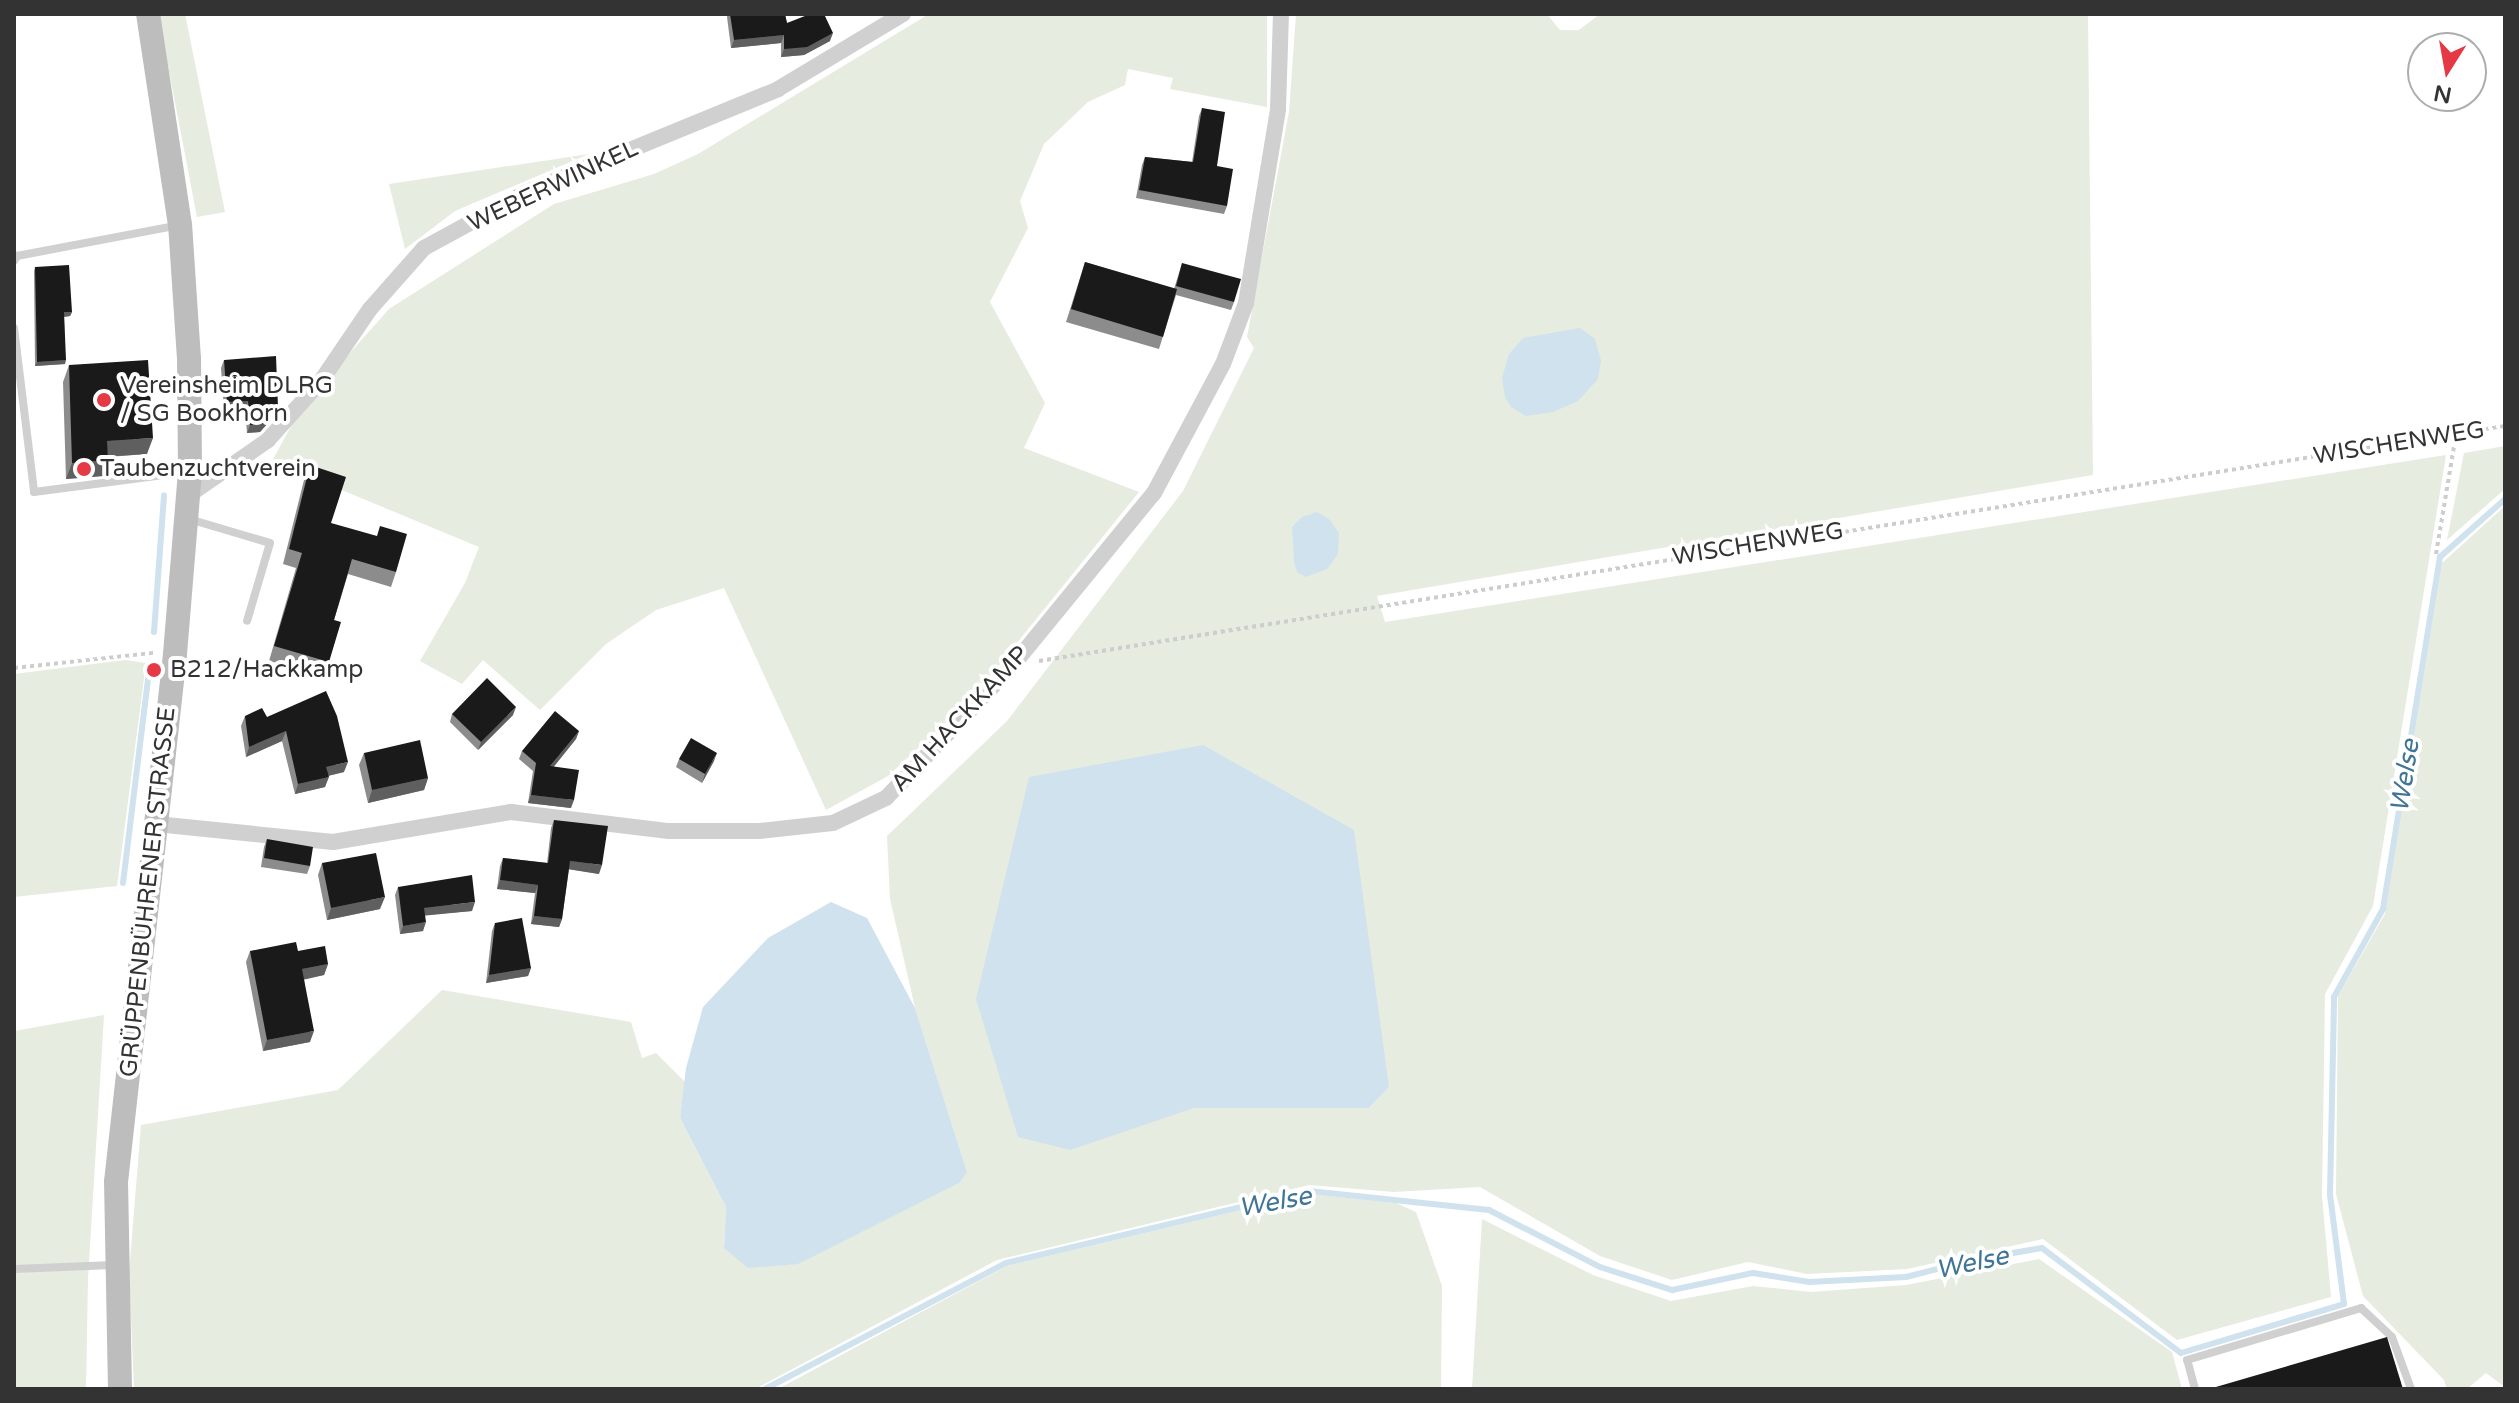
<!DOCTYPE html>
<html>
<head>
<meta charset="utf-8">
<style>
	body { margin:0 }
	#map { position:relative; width:2519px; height:1403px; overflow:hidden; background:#fff; font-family:"Varela Round",sans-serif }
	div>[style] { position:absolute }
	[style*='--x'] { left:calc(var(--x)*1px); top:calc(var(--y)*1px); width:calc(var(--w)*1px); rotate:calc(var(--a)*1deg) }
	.green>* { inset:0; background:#e6ecdf }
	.water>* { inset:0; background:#cfe2ee }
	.stream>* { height:6px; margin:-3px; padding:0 3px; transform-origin:3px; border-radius:3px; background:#cfe2ee }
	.path>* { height:4px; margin-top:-2px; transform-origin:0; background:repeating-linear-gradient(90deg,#cdcdcd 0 4px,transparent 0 8px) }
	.lane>* { height:8px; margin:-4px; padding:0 4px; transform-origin:4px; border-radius:4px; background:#d0d0d0 }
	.street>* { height:16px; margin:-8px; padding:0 8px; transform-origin:8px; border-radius:8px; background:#d0d0d0 }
	.secondary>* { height:24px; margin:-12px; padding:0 12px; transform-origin:12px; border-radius:12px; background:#bdbdbd }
	.wall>* { inset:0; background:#8c8c8c }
	.shaded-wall>* { inset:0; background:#5f5f5f }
	.building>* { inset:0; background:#1a1a1a }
	.dots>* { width:22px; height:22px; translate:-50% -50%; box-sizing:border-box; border:4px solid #fff; border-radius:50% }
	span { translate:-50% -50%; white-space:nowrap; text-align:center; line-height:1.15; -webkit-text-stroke:8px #fff; paint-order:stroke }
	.street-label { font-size:24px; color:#333 }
	.poi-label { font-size:24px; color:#333 }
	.left { translate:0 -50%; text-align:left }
	.water-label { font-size:26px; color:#3f7597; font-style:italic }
	.frame { position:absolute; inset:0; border:16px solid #333; pointer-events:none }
	.north { position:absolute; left:2407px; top:32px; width:80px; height:80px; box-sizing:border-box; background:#fff; border:2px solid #adadad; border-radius:50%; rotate:191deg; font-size:22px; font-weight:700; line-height:32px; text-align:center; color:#333 }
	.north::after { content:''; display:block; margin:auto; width:28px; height:36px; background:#e63946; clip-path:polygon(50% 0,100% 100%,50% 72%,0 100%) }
</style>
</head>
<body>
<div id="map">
	<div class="green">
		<i style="clip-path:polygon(158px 14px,185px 14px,225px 212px,197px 217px)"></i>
		<i style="clip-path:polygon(929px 14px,1267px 14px,1267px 107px,1170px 89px,1173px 78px,1128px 69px,1125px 85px,1088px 102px,1044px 144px,1020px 201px,1028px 228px,990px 302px,1045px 403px,1024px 448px,1139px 492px,974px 696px,888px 776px,826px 810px,724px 588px,656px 610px,606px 644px,540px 710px,483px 660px,462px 684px,420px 661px,465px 583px,479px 547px,272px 461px,301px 408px,389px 309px,554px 204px,654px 174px,698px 154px)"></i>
		<i style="clip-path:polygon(evenodd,1296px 14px,1547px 14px,1560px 30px,1579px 30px,1600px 14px,2088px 14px,2093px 475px,1377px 596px,1385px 622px,2446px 455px,2373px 906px,2325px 994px,2322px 1196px,2331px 1297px,2177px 1340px,2043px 1239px,1907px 1269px,1807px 1274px,1748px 1262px,1672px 1280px,1600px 1256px,1480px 1187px,1394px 1192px,1309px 1185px,997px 1260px,755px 1389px,134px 1389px,129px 1273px,141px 1125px,338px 1090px,442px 990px,631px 1022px,642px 1058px,656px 1053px,685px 1082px,680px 1118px,726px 1207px,724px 1248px,967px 1172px,915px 1008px,890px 899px,887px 836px,1007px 721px,1183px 491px,1254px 348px,1247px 337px,1289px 112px,1296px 14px,1389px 1087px,1369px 1108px,1194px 1108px,1389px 1087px)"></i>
		<i style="clip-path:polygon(589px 154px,455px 211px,405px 249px,389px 184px)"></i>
		<i style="clip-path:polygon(2505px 446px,2505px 489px,2447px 540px,2464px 453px)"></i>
		<i style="clip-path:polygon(2505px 506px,2505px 1387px,2486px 1373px,2467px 1389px,2447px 1389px,2444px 1380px,2363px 1296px,2336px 1194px,2338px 996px,2385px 914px,2442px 563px)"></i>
		<i style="clip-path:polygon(125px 660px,146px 663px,117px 886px,14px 897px,14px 674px)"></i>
		<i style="clip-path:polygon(104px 1015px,88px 1279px,86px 1389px,14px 1389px,14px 1031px)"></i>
		<i style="clip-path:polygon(1309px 1194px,1396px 1203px,1416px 1212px,1442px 1286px,1441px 1389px,778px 1389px,1007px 1266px)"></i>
		<i style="clip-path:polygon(1482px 1219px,1593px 1275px,1671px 1301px,1753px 1286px,1811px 1292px,1906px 1285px,2039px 1259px,2172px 1352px,2182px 1389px,1472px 1389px)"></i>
	</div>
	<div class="water">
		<i style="clip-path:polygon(1580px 328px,1595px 339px,1601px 361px,1598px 379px,1578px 401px,1553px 412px,1526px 416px,1511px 407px,1505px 397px,1502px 378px,1509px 354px,1523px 338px)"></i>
		<i style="clip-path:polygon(1317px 512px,1330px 520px,1339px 533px,1338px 554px,1327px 569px,1306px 577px,1297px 572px,1294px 562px,1292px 527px,1302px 517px)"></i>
		<i style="clip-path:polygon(1203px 745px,1354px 830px,1389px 1087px,1369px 1108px,1194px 1108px,1070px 1150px,1018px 1137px,976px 999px,1029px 777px)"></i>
		<i style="clip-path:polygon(831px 902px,867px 918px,915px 1008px,967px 1172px,959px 1183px,798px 1264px,748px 1268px,724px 1248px,726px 1207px,680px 1118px,686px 1068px,703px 1007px,768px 938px)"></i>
	</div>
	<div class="stream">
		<i style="--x:154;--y:632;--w:137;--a:-85.8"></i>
		<i style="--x:123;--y:883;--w:221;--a:-83"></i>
		<i style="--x:765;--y:1389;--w:272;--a:-27.6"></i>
		<i style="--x:1006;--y:1263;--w:311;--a:-13.4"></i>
		<i style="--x:1309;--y:1191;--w:181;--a:6"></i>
		<i style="--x:1489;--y:1210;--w:125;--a:27.2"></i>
		<i style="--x:1600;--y:1267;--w:76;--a:17.7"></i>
		<i style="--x:1672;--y:1290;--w:83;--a:-11.9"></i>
		<i style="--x:1753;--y:1273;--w:57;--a:9.1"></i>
		<i style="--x:1809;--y:1282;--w:97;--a:-3"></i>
		<i style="--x:1906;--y:1277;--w:68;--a:-14.4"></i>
		<i style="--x:1972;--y:1260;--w:71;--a:-9.7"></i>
		<i style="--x:2042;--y:1248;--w:174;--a:37.1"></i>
		<i style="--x:2181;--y:1353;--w:170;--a:-16.7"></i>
		<i style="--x:2344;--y:1304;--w:111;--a:-97.3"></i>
		<i style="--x:2330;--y:1194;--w:197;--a:-88.8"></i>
		<i style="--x:2334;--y:997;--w:101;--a:-60.9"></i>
		<i style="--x:2383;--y:909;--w:357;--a:-80.8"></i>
		<i style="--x:2440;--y:557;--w:87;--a:-41.7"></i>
	</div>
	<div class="path">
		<i style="--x:2436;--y:554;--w:122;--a:-80.5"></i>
		<i style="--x:1039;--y:661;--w:1485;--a:-9.11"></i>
		<i style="--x:14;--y:668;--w:140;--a:-6.2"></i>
	</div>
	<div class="lane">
		<i style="--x:14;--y:261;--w:6;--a:-59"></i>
		<i style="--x:17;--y:256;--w:161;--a:-10.8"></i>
		<i style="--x:14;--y:328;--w:165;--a:83"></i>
		<i style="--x:34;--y:492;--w:152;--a:-7.5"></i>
		<i style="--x:189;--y:519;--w:84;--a:16.5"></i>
		<i style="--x:270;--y:543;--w:81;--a:106.4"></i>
		<i style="--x:14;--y:1269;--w:99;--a:-2.3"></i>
		<i style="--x:2195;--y:1389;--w:30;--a:-105"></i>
		<i style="--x:2187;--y:1360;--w:182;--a:-16.6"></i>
		<i style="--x:2361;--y:1308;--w:42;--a:43.1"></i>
		<i style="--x:2392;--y:1337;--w:55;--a:69.9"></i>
	</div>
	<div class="street">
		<i style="--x:189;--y:495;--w:96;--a:-34.8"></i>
		<i style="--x:268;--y:440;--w:79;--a:-48.1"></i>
		<i style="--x:321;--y:381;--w:87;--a:-55.8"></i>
		<i style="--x:370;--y:309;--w:81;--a:-48.5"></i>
		<i style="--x:424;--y:248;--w:115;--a:-28.6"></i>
		<i style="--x:525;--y:193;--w:274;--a:-22.3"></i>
		<i style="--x:778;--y:89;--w:146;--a:-31"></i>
		<i style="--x:156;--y:824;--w:178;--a:5.8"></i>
		<i style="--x:333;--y:842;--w:181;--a:-9.6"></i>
		<i style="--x:511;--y:812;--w:159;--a:6.9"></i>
		<i style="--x:669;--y:831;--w:90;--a:0"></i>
		<i style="--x:759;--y:831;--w:74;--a:-6.2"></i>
		<i style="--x:833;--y:823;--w:59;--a:-25.3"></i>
		<i style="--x:886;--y:798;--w:184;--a:-46.3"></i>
		<i style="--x:1013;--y:665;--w:222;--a:-50.7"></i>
		<i style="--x:1154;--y:493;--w:146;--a:-61.9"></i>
		<i style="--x:1223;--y:364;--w:65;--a:-69.3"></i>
		<i style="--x:1246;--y:303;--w:197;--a:-80.6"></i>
		<i style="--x:1278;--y:109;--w:95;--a:-88.2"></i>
	</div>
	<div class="secondary">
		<i style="--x:120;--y:1389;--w:207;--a:-91.1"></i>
		<i style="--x:116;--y:1182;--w:531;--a:-83.62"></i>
		<i style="--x:175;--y:654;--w:184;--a:-85.3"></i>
		<i style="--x:190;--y:471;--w:112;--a:-90.5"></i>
		<i style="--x:189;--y:359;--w:134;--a:-93.8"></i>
		<i style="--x:180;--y:225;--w:213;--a:-98.6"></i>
	</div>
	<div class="wall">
		<i style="clip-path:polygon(728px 14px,785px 14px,787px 23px,825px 16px,830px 41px,804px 55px,781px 57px,781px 43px,731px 48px,727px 17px)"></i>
		<i style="clip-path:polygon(1202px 108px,1227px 206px,1224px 214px,1136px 198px,1142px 165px,1145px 157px,1192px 162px,1199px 116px)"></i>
		<i style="clip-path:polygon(1085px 262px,1174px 289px,1182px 263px,1234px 302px,1231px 310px,1176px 295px,1159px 349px,1066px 322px)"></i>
		<i style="clip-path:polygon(35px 267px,72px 312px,70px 316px,64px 317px,65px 364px,35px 366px,34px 271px)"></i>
		<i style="clip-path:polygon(224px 360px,278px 407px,275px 415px,260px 432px,247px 433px,245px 409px,224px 410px,221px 368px)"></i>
		<i style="clip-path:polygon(69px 365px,147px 454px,108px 457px,108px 460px,103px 476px,66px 479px,63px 382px)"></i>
		<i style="clip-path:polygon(310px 465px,331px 523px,396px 572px,391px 587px,348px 574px,334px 620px,329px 662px,323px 677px,269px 661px,296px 568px,283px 564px,304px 480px)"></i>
		<i style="clip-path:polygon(452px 714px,513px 715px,478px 750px,450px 722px)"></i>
		<i style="clip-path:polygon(245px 716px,267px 717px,344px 772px,328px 776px,325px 787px,295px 794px,282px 741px,246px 757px,241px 726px)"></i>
		<i style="clip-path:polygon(579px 731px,576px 739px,554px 766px,571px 808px,528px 803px,533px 771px,519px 759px,522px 751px)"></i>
		<i style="clip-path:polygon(364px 753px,428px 778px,424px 790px,368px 803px,359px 765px)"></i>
		<i style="clip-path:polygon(679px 759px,714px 761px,702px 783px,676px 767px)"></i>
		<i style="clip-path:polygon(554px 820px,599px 874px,569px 869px,562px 919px,559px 927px,531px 924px,535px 893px,497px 889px,500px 866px,503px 858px,547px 863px,551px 828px)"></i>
		<i style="clip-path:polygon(267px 839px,310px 866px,307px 874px,261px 867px,264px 847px)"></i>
		<i style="clip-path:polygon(322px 863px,380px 909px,327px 920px,318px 875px)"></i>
		<i style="clip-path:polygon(398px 887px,472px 911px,425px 915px,423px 931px,400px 934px,395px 895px)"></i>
		<i style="clip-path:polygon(495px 923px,531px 968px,528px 976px,486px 983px,492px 931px)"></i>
		<i style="clip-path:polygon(250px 951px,298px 951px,328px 964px,324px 975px,304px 979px,310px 1042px,263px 1051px,246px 962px)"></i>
	</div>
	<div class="shaded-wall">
		<i style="clip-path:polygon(833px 33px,830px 41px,804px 55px,781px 57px,784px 49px)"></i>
		<i style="clip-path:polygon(784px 35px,781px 43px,731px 48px,734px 40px)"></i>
		<i style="clip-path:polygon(64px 312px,72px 312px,70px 316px,62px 317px)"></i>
		<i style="clip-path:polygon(66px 360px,65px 364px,35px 366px,37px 362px)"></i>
		<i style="clip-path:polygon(248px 401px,245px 409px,224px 410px,227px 402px)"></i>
		<i style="clip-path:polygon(278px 407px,275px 415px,260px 432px,247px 433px,250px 425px)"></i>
		<i style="clip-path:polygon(153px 438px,147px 454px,101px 457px,107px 441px)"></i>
		<i style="clip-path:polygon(108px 460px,103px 476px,66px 479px,72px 463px)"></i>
		<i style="clip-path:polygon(516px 707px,513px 715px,478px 750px,481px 742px)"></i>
		<i style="clip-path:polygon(286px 731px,282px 741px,246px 757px,249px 747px)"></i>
		<i style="clip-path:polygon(579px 731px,576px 739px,548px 774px,550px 766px)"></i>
		<i style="clip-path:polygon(717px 753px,714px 761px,702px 783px,705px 774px)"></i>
		<i style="clip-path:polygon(348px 762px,344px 772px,323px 777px,326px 767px)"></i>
		<i style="clip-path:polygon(329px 777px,325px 787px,295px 794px,298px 784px)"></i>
		<i style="clip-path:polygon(428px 778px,424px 790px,368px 803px,372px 790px)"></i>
		<i style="clip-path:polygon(531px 795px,574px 800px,571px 808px,528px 803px)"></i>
		<i style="clip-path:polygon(570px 861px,602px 865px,599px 874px,567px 869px)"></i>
		<i style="clip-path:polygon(500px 880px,538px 885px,535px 893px,497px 889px)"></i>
		<i style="clip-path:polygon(385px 897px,380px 909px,327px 920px,331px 908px)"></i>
		<i style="clip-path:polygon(475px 902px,472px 911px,421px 916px,424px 908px)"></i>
		<i style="clip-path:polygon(534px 916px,562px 919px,559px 927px,531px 924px)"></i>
		<i style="clip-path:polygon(426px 922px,423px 931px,400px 934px,403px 926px)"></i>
		<i style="clip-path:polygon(328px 964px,324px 975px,298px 981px,302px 969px)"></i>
		<i style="clip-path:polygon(531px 968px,528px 976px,486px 983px,489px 975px)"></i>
		<i style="clip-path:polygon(314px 1031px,310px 1042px,263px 1051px,267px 1040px)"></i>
	</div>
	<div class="building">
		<i style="clip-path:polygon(730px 14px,785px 14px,787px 23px,810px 14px,824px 14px,833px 33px,807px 47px,784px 49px,784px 35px,734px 40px)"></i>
		<i style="clip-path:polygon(1202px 108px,1225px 112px,1217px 166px,1233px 169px,1227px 206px,1139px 190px,1145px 157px,1193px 162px)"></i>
		<i style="clip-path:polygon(1085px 262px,1177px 289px,1163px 337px,1071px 309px)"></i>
		<i style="clip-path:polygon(1182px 263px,1241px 279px,1234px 302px,1176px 286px)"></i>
		<i style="clip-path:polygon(69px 265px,72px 312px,64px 312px,66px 360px,37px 362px,35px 267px)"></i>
		<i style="clip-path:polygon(276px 356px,278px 407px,263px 424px,250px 425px,248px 401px,227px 402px,224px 360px)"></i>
		<i style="clip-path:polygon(148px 360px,153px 438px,107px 441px,108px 460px,72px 463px,69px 365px)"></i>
		<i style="clip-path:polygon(310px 465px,346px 477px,331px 523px,377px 536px,380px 526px,407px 534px,396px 572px,352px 559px,334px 620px,341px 622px,329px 662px,274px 646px,302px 553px,289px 549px)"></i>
		<i style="clip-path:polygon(487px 678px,516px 707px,481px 742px,452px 714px)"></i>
		<i style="clip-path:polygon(326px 691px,337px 716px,348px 762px,326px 767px,329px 777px,298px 784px,286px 731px,249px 747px,245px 716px,262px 708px,267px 717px)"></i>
		<i style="clip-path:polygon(555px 711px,579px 731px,550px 766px,579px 770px,574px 800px,531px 795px,536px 763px,522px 751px)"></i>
		<i style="clip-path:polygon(691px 738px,717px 753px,705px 774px,679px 759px)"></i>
		<i style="clip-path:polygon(420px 740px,428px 778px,372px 790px,364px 753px)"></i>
		<i style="clip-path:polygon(554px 820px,608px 826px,602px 865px,570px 861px,562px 919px,534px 916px,538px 885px,500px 880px,503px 858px,548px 863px)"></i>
		<i style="clip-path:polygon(267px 839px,313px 847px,310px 866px,264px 858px)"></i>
		<i style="clip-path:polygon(376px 853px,385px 897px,331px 908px,322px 863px)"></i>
		<i style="clip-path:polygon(472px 875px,475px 902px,424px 908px,426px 922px,403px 926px,398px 887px)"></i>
		<i style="clip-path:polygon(522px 918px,531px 968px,489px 975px,495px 923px)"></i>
		<i style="clip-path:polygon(296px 942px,298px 951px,325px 946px,328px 964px,302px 969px,314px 1031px,267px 1040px,250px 951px)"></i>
		<i style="clip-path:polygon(2387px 1337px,2403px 1389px,2209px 1389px)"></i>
	</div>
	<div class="dots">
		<i style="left:104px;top:400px;background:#e63946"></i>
		<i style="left:84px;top:469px;background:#e63946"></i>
		<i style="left:154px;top:670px;background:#e63946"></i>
	</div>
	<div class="street-label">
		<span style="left:553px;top:186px;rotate:-25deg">WEBERWINKEL</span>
		<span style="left:2399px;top:443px;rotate:-9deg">WISCHENWEG</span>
		<span style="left:1758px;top:544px;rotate:-9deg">WISCHENWEG</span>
		<span style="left:960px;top:719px;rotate:-47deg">AM HACKKAMP</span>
		<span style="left:148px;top:892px;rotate:-84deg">GRÜPPENBÜHRENER STRASSE</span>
	</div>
	<div class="poi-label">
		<span class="left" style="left:120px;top:400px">Vereinsheim DLRG<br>/ SG Bookhorn</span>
		<span class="left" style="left:100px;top:469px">Taubenzuchtverein</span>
		<span class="left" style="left:170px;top:670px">B212/Hackkamp</span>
	</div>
	<div class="water-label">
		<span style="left:2405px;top:776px;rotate:-81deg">Welse</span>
		<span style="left:1275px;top:1202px;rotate:-10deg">Welse</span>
		<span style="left:1972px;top:1263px;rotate:-12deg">Welse</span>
	</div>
	<div class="frame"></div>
	<div class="north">N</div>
</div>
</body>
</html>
